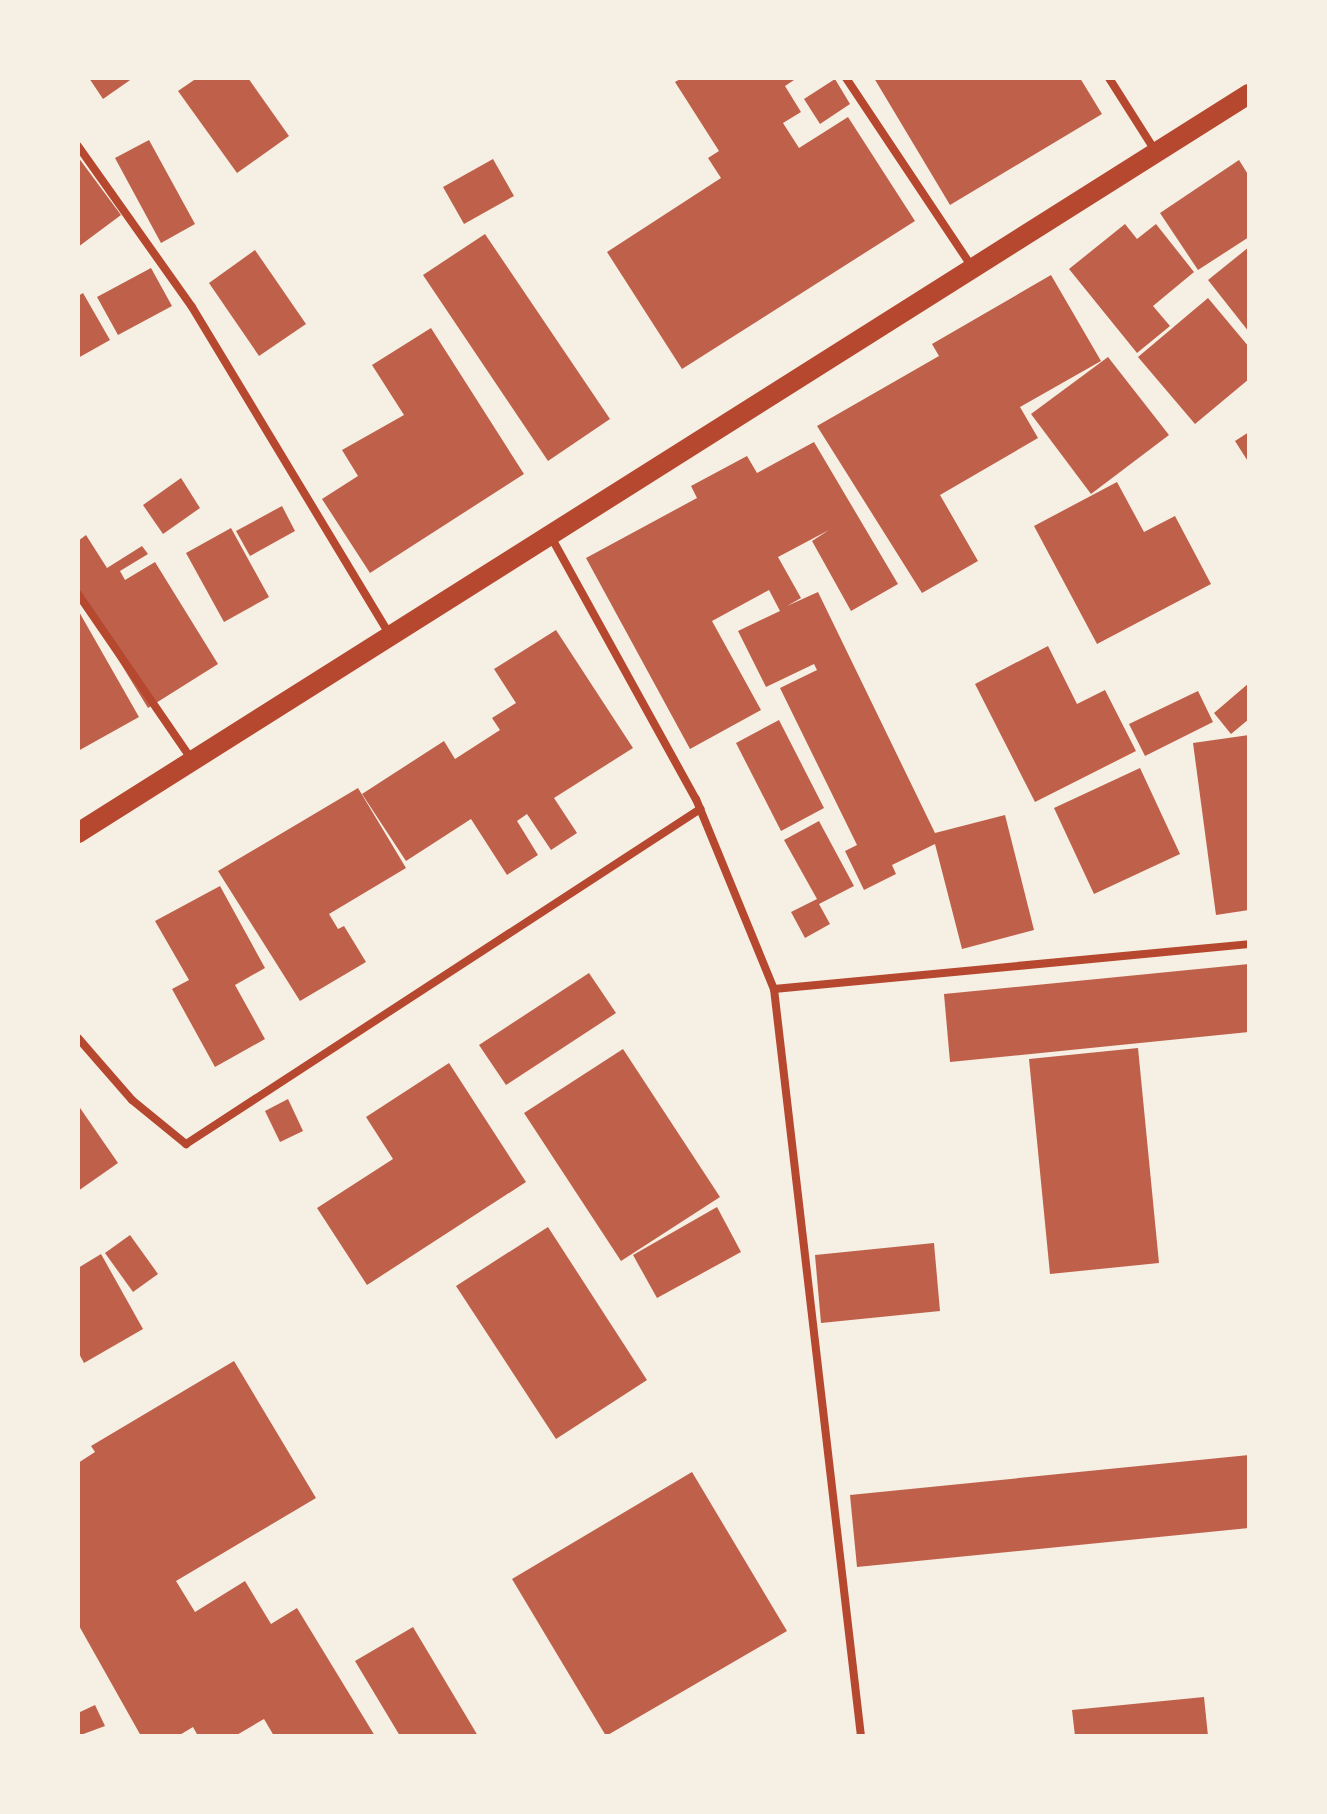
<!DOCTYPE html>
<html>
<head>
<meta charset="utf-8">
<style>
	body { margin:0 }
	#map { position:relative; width:1327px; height:1814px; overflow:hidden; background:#f6efe4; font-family:Rubik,sans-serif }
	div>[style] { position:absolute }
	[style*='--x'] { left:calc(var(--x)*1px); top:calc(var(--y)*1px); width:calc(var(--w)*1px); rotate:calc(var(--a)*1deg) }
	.building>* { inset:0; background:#bf614a }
	.minor>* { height:8px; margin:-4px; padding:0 4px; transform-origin:4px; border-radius:4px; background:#b5482f }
	.primary>* { height:20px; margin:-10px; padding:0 10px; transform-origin:10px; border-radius:10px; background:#b5482f }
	span { translate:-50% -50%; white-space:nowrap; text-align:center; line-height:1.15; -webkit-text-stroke:6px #f6efe4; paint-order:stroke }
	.frame { position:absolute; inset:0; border:80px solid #f6efe4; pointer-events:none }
</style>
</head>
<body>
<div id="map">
	<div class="building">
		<i style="clip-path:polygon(89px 78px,133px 78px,103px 99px)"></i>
		<i style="clip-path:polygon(197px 78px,248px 78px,289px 136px,237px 173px,178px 91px)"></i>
		<i style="clip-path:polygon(682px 78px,797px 78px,785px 86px,801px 112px,783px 123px,799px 148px,848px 117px,915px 221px,682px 369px,607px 252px,721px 178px,708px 158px,719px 151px,675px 82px)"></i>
		<i style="clip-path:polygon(874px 78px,1080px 78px,1102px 114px,950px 205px)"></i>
		<i style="clip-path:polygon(835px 79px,850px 104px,820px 124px,804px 99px)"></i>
		<i style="clip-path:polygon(149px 140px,195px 224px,161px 243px,115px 158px)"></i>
		<i style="clip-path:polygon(78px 157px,121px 215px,78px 247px)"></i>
		<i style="clip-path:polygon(493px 159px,514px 196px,464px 224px,443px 187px)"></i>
		<i style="clip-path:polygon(1239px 160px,1249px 176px,1249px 237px,1198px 270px,1160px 213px)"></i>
		<i style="clip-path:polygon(1125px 224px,1137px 239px,1156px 224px,1194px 272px,1153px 306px,1170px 326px,1137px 353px,1069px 269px)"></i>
		<i style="clip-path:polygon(485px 234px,610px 419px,548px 461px,423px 275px)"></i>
		<i style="clip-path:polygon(1249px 247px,1249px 332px,1208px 280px)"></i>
		<i style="clip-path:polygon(255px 250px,306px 324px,259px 356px,209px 283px)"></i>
		<i style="clip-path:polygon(151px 268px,172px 306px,118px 335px,97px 297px)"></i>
		<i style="clip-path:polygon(1051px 275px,1101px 361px,1020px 407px,1038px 438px,940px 495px,978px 561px,922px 593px,817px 426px,939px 356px,932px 344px)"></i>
		<i style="clip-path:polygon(83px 293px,110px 340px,78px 358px,78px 296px)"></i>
		<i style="clip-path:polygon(1208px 298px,1249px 347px,1249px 379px,1195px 424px,1138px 357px)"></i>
		<i style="clip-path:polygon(431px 328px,524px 474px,370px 573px,322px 499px,358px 476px,342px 450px,404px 415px,372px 365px)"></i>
		<i style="clip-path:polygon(1108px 357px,1169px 435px,1091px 494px,1031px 414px)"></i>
		<i style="clip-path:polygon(1249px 432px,1249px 463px,1235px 441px)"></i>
		<i style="clip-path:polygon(814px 442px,898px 584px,851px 611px,812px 541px,829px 530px,778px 557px,801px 598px,787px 606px,818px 592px,935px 833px,1005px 815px,1034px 930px,962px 949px,935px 844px,892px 865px,896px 874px,864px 890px,845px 851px,857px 845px,780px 688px,817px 670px,814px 664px,766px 687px,738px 631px,780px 611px,769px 590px,712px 621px,761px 710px,690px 749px,586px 558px,697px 498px,691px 486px,747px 456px,757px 473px)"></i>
		<i style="clip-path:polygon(181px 478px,200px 508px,163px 534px,143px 505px)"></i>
		<i style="clip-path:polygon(1117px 482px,1144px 532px,1175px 516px,1211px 584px,1097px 644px,1034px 526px)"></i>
		<i style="clip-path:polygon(282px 506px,295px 531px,250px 556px,236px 531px)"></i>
		<i style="clip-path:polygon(231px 528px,269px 597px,224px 622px,186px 553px)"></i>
		<i style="clip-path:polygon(86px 535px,107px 568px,142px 546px,148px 554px,120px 571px,125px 580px,155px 562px,218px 664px,148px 708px,78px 594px,78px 541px)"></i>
		<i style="clip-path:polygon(78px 610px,139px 717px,78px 751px)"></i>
		<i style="clip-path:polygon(556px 630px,633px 748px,554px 798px,577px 833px,551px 850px,527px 814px,517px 821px,538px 855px,507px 875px,471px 819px,406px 861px,362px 794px,444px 741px,455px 759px,500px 730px,492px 718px,516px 703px,494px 669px)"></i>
		<i style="clip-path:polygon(1048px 646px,1077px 704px,1105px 690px,1136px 751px,1035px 802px,975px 684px)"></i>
		<i style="clip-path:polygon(1249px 683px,1249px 719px,1231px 734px,1214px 713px)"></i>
		<i style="clip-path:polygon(1198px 691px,1213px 722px,1145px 756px,1129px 724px)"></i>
		<i style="clip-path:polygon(779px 720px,824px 808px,781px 831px,736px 743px)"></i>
		<i style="clip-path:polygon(1249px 735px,1249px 910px,1216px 915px,1193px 743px)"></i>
		<i style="clip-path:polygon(1140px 768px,1180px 854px,1094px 894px,1054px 808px)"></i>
		<i style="clip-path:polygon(358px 788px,406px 868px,329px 914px,338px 929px,344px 926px,366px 962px,300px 1001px,218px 871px)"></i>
		<i style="clip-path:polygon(819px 821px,854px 886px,819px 904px,830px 924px,805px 938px,791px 912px,817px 899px,784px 840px)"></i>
		<i style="clip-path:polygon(220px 886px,265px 968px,235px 985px,265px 1039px,215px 1067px,172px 989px,189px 980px,155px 921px)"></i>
		<i style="clip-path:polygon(1249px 964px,1249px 1032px,950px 1062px,944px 994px)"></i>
		<i style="clip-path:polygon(589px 973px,616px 1013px,506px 1085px,479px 1045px)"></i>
		<i style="clip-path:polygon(1138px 1048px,1159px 1263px,1050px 1274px,1029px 1059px)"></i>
		<i style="clip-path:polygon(623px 1049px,720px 1197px,621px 1261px,524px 1113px)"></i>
		<i style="clip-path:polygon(449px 1063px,526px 1182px,367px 1285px,317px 1208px,393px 1159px,366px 1117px)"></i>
		<i style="clip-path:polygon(288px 1099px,303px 1131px,280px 1142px,265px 1111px)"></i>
		<i style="clip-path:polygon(78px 1105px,118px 1163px,78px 1191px)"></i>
		<i style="clip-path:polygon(717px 1207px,741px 1252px,657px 1298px,633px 1255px)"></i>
		<i style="clip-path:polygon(548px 1227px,647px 1380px,556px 1439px,456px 1286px)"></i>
		<i style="clip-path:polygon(130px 1235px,158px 1274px,133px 1292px,105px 1253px)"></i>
		<i style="clip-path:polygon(934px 1243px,940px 1311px,821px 1323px,815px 1255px)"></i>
		<i style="clip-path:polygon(101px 1254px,143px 1329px,84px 1363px,78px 1352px,78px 1268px)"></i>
		<i style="clip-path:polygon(234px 1361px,316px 1498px,176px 1581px,195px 1612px,245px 1581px,271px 1624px,297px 1608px,375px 1736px,274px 1736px,264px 1719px,235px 1736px,198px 1736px,193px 1727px,178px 1736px,141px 1736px,78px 1624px,78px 1463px,95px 1452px,91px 1446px)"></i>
		<i style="clip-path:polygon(1249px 1455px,1249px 1528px,857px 1567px,850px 1495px)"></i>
		<i style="clip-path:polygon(692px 1472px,787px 1631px,606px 1736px,512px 1579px)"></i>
		<i style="clip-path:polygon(413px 1627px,478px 1736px,400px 1736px,355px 1661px)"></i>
		<i style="clip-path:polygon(1204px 1697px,1208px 1736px,1075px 1736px,1072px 1710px)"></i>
		<i style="clip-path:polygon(95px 1705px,105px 1726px,78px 1736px,78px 1713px)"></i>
	</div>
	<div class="minor">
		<i style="--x:846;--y:78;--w:227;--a:56.3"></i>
		<i style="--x:1109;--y:78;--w:88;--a:57.6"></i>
		<i style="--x:78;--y:146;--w:197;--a:54.7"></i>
		<i style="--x:192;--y:307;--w:382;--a:58.9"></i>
		<i style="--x:550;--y:535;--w:302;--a:61.1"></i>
		<i style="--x:696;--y:799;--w:205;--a:67.7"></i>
		<i style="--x:774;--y:989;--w:752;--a:83.36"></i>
		<i style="--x:78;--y:594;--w:201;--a:55.5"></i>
		<i style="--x:774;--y:989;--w:477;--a:-5.4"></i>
		<i style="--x:78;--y:1038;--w:82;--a:48.9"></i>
		<i style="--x:132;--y:1100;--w:70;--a:39.2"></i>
		<i style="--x:186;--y:1144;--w:614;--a:-33.09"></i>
	</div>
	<div class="primary">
		<i style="--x:78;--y:833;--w:1385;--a:-32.26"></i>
	</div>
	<div class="frame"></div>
</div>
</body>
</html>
